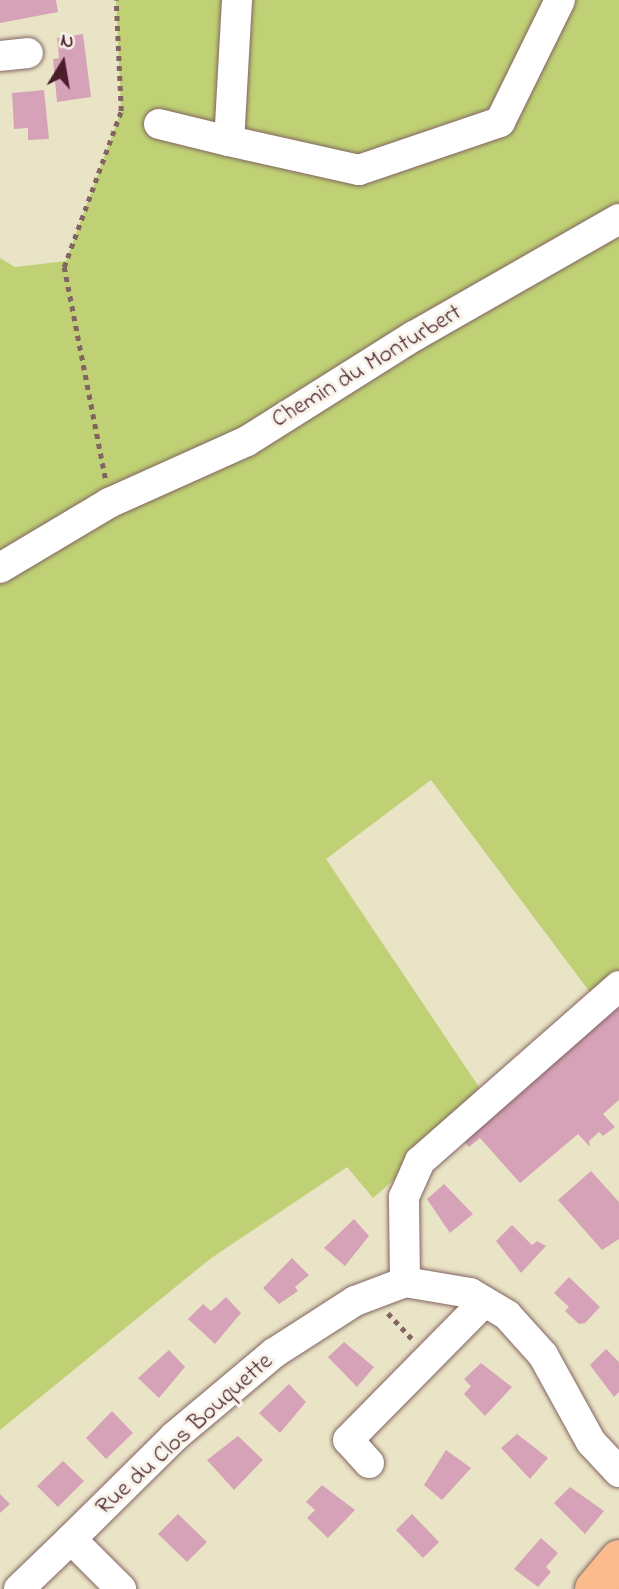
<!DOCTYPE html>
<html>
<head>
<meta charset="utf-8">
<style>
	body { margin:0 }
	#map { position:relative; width:619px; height:1589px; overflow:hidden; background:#eae4c6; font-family:"Indie Flower",sans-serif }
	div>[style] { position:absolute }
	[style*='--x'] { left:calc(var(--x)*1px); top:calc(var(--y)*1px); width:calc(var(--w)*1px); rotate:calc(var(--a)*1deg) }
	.green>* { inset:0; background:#bfd174 }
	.building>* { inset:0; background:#d6a2b7 }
	.path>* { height:4.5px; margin-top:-2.25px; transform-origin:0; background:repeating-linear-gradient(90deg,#826461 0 5px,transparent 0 10px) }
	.roads { filter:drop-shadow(0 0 2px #826461) drop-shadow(0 0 2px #826461) }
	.minor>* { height:30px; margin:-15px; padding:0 15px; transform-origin:15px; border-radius:15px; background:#fff }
	.major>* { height:38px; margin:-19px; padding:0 19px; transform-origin:19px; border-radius:19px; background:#fbbb8d }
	span { translate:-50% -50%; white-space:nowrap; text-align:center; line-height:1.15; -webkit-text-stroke:6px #f7f3e8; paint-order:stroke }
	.street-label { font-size:24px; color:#4a1f2b }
	.north { position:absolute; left:28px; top:28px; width:70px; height:70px; -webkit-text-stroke:5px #f7f3e8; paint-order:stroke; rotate:11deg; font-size:19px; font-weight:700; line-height:28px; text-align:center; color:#4a1f2b }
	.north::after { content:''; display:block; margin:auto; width:24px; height:32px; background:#4a1f2b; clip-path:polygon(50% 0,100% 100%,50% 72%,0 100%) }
</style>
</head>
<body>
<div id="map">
	<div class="green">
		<i style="clip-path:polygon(116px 0,619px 0,619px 986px,598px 1003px,431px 780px,326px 859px,487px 1099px,373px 1198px,347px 1167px,210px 1259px,0 1430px,0 258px,15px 267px,66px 261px,121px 111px)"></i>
	</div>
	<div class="building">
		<i style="clip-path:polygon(0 0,56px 0,58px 12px,0 23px)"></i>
		<i style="clip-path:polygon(83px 34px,91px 97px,57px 102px,53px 59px,59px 58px,57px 38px)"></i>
		<i style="clip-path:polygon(44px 90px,49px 139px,28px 140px,28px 128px,14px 129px,12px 93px)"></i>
		<i style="clip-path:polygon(619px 1002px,619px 1100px,603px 1114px,615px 1127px,603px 1136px,599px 1132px,589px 1141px,590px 1147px,578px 1134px,520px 1183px,480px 1138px,469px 1147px,462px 1139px)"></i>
		<i style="clip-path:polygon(591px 1171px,619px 1202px,619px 1239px,602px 1250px,558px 1200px)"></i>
		<i style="clip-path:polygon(444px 1184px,473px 1214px,450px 1233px,427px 1199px)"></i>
		<i style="clip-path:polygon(354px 1219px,369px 1236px,345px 1266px,324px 1248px)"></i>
		<i style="clip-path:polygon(512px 1225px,532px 1245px,537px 1241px,546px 1246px,521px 1273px,496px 1241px)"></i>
		<i style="clip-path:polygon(292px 1258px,309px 1275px,295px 1287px,298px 1291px,279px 1304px,263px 1288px)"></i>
		<i style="clip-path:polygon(569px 1277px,600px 1307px,585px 1323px,579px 1324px,565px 1311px,569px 1307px,554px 1293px)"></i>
		<i style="clip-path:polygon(226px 1297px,241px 1313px,215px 1344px,188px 1319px,203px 1304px,211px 1311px)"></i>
		<i style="clip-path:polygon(344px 1342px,374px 1367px,357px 1387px,328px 1357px)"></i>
		<i style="clip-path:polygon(606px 1349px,619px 1362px,619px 1392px,614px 1397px,590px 1365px)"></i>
		<i style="clip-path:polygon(169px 1350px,185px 1367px,159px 1398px,138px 1378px)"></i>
		<i style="clip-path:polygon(481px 1363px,512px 1387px,485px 1416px,464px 1394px,471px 1386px,464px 1379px)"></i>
		<i style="clip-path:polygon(289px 1384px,306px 1402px,280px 1433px,259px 1413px)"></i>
		<i style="clip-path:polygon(112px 1411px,133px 1433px,106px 1459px,86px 1438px)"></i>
		<i style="clip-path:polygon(517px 1434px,548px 1458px,530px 1479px,501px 1448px)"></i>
		<i style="clip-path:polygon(238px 1436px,263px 1460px,234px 1490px,207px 1460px)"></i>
		<i style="clip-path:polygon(446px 1450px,471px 1468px,442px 1500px,424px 1485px)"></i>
		<i style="clip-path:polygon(63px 1461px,84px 1481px,58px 1507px,37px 1486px)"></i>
		<i style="clip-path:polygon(322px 1485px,355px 1510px,328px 1538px,307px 1518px,315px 1510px,306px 1502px)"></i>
		<i style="clip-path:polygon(570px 1487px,604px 1511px,585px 1534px,554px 1503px)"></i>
		<i style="clip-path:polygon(0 1494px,10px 1504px,0 1513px)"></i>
		<i style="clip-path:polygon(178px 1514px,207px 1542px,187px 1562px,158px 1534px)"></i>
		<i style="clip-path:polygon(412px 1514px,439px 1542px,423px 1558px,396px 1530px)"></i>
		<i style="clip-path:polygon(541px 1538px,558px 1553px,546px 1567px,551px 1572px,538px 1587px,514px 1569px)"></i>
	</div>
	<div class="path">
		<i style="--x:105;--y:478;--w:215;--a:-101"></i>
		<i style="--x:64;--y:267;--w:166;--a:-69.9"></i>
		<i style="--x:121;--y:111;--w:111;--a:-92.6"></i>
		<i style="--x:388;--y:1313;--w:37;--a:47"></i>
	</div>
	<div class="roads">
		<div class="minor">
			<i style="--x:237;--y:0;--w:141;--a:93.2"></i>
			<i style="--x:229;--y:141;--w:133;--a:12.6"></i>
			<i style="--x:359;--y:170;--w:149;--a:-18.8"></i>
			<i style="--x:500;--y:122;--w:136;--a:-63.8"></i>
			<i style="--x:0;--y:56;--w:28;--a:-6"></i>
			<i style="--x:159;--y:124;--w:72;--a:13.7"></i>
			<i style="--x:0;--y:568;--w:127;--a:-30.8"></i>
			<i style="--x:109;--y:503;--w:151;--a:-24.2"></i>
			<i style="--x:247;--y:441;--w:197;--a:-32.2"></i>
			<i style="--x:414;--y:336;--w:236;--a:-29.7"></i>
			<i style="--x:405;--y:1282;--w:85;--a:-90.7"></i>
			<i style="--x:404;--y:1197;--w:39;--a:-66"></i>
			<i style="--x:420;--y:1161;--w:265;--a:-41.3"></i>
			<i style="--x:369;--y:1463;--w:31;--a:-132"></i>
			<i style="--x:348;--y:1440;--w:194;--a:-45.4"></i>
			<i style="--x:71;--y:1539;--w:146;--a:-44.7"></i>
			<i style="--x:175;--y:1436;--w:129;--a:-40"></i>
			<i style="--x:274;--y:1353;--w:96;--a:-32.7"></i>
			<i style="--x:355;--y:1301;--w:53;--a:-20.8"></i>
			<i style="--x:405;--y:1282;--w:66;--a:9.6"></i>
			<i style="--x:470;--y:1293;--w:43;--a:30.7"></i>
			<i style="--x:507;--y:1315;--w:54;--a:48"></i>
			<i style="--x:543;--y:1355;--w:99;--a:61.1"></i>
			<i style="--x:591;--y:1442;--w:41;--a:47"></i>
			<i style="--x:19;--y:1589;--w:72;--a:-43.9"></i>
			<i style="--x:71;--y:1539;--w:71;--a:45"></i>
		</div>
		<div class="major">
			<i style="--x:594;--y:1589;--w:39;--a:-50"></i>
		</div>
	</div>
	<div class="street-label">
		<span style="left:367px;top:367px;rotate:-31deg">Chemin du Monturbert</span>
		<span style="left:185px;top:1435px;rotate:-42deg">Rue du Clos Bouquette</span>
	</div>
	<div class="north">N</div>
</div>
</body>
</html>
